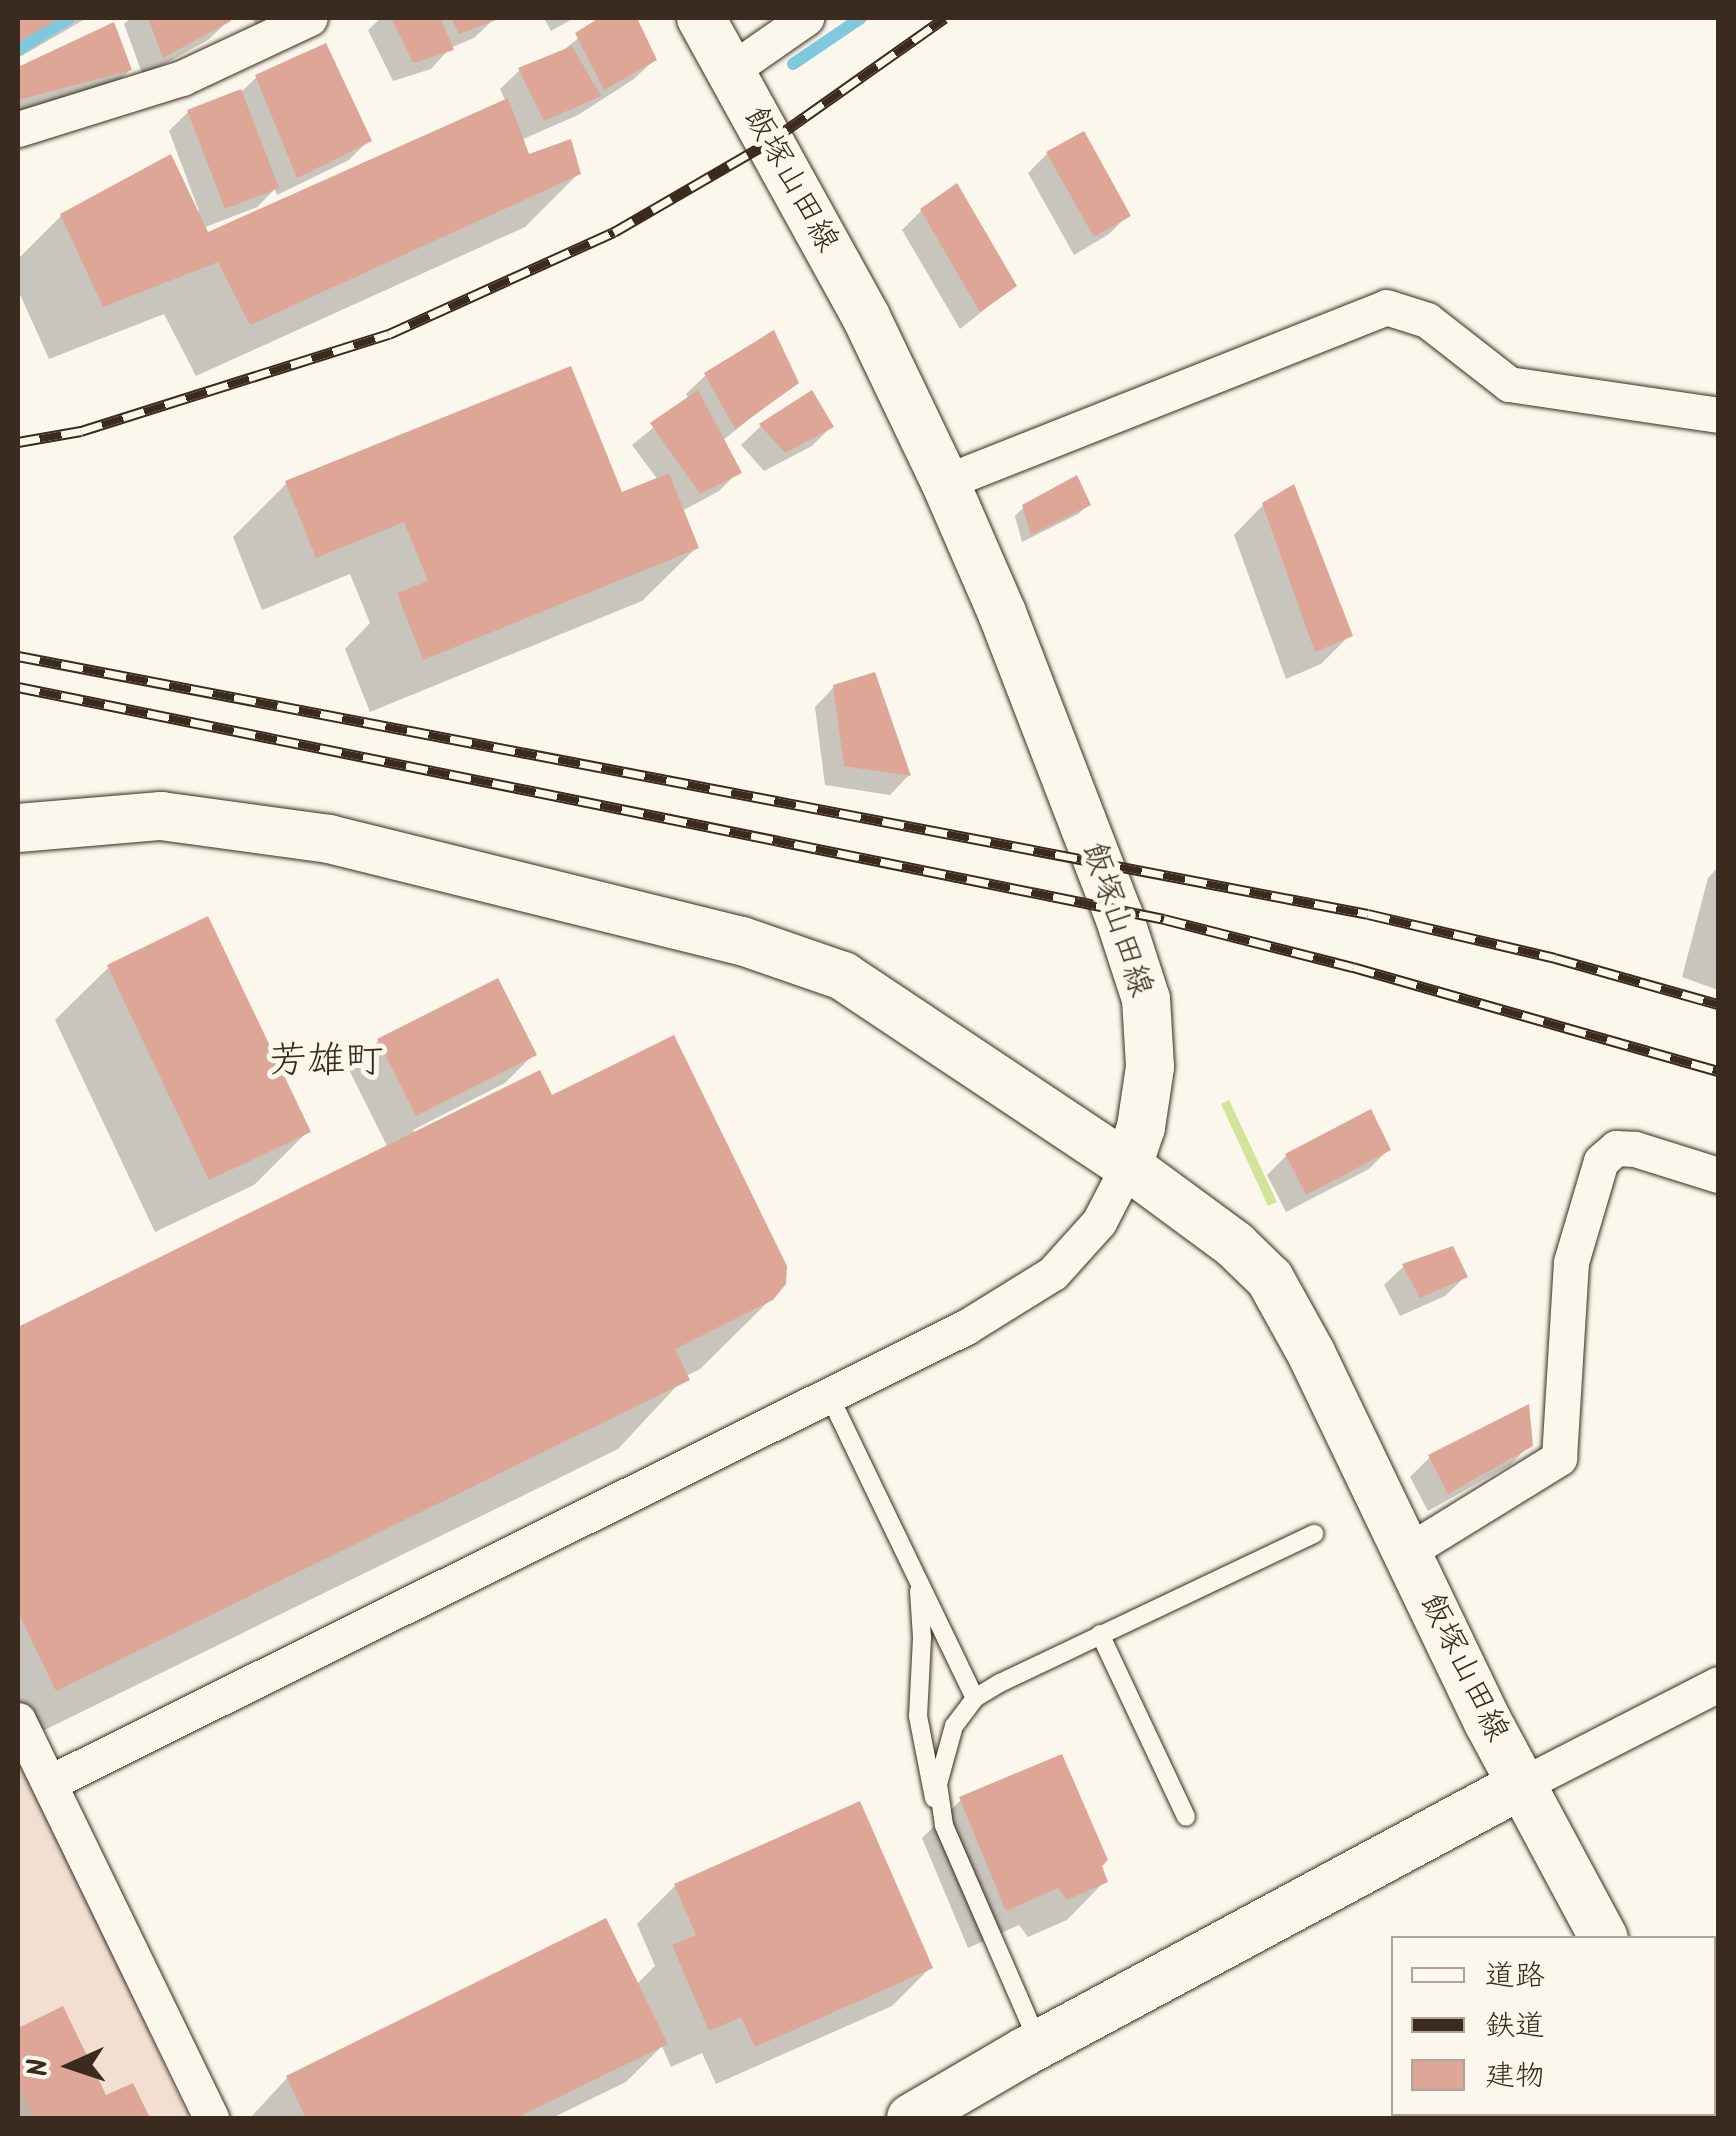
<!DOCTYPE html>
<html>
<head>
<meta charset="utf-8">
<style>
	body { margin:0 }
	#map { position:relative; width:1736px; height:2136px; overflow:hidden; background:#fbf7ec; font-family:Kalam,"Klee One",sans-serif }
	div>[style] { position:absolute }
	[style*='--x'] { left:calc(var(--x)*1px); top:calc(var(--y)*1px); width:calc(var(--w)*1px); rotate:calc(var(--a)*1deg) }
	.built>* { inset:0; background:#f2dfd2 }
	.green>* { inset:0; background:#cee59a }
	.shadow>* { inset:0; background:#0003 }
	.stream>* { height:12px; margin:-6px; padding:0 6px; transform-origin:6px; border-radius:6px; background:#7ec9dd }
	.building>* { inset:0; background:#dea696 }
	.roads { filter:drop-shadow(0 0 2px #3b2a1e) drop-shadow(0 0 2px #3b2a1e) }
	.lane>* { height:18px; margin:-9px; padding:0 9px; transform-origin:9px; border-radius:9px; background:#fbf7ec }
	.street>* { height:35px; margin:-17.5px; padding:0 17.5px; transform-origin:17.5px; border-radius:17.5px; background:#fbf7ec }
	.secondary>* { height:48px; margin:-24px; padding:0 24px; transform-origin:24px; border-radius:24px; background:#fbf7ec }
	.rail>* { height:11px; margin-top:-5.5px; transform-origin:0; background:repeating-linear-gradient(90deg,#fbf7ec 0 22px,#3b2a1e 0 44px); box-sizing:border-box; border-block:2px solid #3b2a1e }
	span { translate:-50% -50%; white-space:nowrap; text-align:center; line-height:1.15; -webkit-text-stroke:10px #fbf7ec; paint-order:stroke }
	.street-label { font-size:32px; color:#3b2a1e }
	.quarter-label { font-size:38px; color:#3b2a1e }
	.frame { position:absolute; inset:0; border:20px solid #3b2a1e; pointer-events:none }
	.legend { position:absolute; left:1391px; top:1936px; width:325px; height:180px; box-sizing:border-box; background:#fbf7ec; border:2px solid #aea59a; margin:0; padding:12px 18px; list-style:none; font-size:30px; color:#3b2a1e }
	.legend li { display:flex; align-items:center; gap:20px; height:50px }
	.legend b { width:50px; border:2px solid #aea59a }
	.north { position:absolute; left:20px; top:2016px; width:100px; height:100px; -webkit-text-stroke:8px #fbf7ec; paint-order:stroke; rotate:267deg; font-size:28px; font-weight:700; line-height:40px; text-align:center; color:#3b2a1e }
	.north::after { content:''; display:block; margin:auto; width:35px; height:45px; background:#3b2a1e; clip-path:polygon(50% 0,100% 100%,50% 72%,0 100%) }
</style>
</head>
<body>
<div id="map">
	<div class="built">
		<i style="clip-path:polygon(18px 1756px,37px 1792px,189px 2118px,18px 2118px)"></i>
	</div>
	<div class="green">
		<i style="clip-path:polygon(1229px 1100px,1277px 1202px,1268px 1206px,1221px 1104px)"></i>
	</div>
	<div class="shadow">
		<i style="clip-path:polygon(18px 18px,87px 18px,18px 58px)"></i>
		<i style="clip-path:polygon(131px 18px,227px 18px,228px 21px,208px 40px,143px 76px,124px 24px)"></i>
		<i style="clip-path:polygon(252px 18px,283px 18px,257px 27px)"></i>
		<i style="clip-path:polygon(381px 18px,493px 18px,494px 19px,474px 38px,450px 48px,431px 69px,393px 81px,368px 30px)"></i>
		<i style="clip-path:polygon(544px 18px,574px 18px,551px 31px)"></i>
		<i style="clip-path:polygon(604px 18px,635px 18px,654px 60px,634px 79px,578px 115px,521px 140px,527px 157px,578px 174px,525px 227px,196px 376px,164px 314px,49px 359px,18px 290px,18px 259px,61px 216px,199px 211px,169px 131px,188px 112px,242px 91px,257px 77px,369px 140px,349px 160px,277px 195px,275px 189px,257px 207px,203px 228px,206px 235px,506px 102px,500px 89px,520px 70px,557px 55px)"></i>
		<i style="clip-path:polygon(113px 25px,130px 70px,110px 89px,18px 113px,18px 70px)"></i>
		<i style="clip-path:polygon(1047px 154px,1128px 215px,1109px 234px,1074px 255px,1028px 173px)"></i>
		<i style="clip-path:polygon(921px 211px,1014px 286px,960px 329px,902px 230px)"></i>
		<i style="clip-path:polygon(706px 375px,796px 382px,722px 441px,738px 472px,719px 491px,682px 511px,696px 548px,642px 601px,370px 712px,345px 649px,370px 623px,350px 574px,262px 610px,233px 537px,286px 484px,620px 495px,658px 480px,632px 445px,689px 399px,686px 394px)"></i>
		<i style="clip-path:polygon(761px 426px,831px 427px,812px 446px,764px 471px,741px 445px)"></i>
		<i style="clip-path:polygon(1088px 505px,1078px 514px,1022px 542px,1015px 516px,1024px 507px)"></i>
		<i style="clip-path:polygon(1263px 505px,1350px 635px,1321px 664px,1286px 679px,1234px 535px)"></i>
		<i style="clip-path:polygon(874px 675px,908px 776px,890px 795px,825px 785px,815px 707px,834px 687px)"></i>
		<i style="clip-path:polygon(1718px 867px,1718px 990px,1682px 977px,1708px 878px)"></i>
		<i style="clip-path:polygon(109px 967px,308px 1131px,254px 1185px,155px 1232px,55px 1020px)"></i>
		<i style="clip-path:polygon(378px 1041px,534px 1054px,505px 1083px,413px 1130px,415px 1134px,551px 1099px,771px 1299px,700px 1369px,686px 1376px,618px 1449px,18px 1743px,18px 1330px,388px 1148px,349px 1070px)"></i>
		<i style="clip-path:polygon(1388px 1150px,1369px 1169px,1286px 1212px,1267px 1175px,1286px 1156px)"></i>
		<i style="clip-path:polygon(1404px 1266px,1465px 1277px,1445px 1296px,1400px 1316px,1384px 1285px)"></i>
		<i style="clip-path:polygon(1530px 1445px,1510px 1465px,1428px 1511px,1410px 1477px,1430px 1457px)"></i>
		<i style="clip-path:polygon(961px 1800px,1099px 1866px,1105px 1881px,1067px 1920px,1028px 1937px,1019px 1925px,968px 1948px,922px 1838px)"></i>
		<i style="clip-path:polygon(675px 1886px,930px 1968px,892px 2006px,716px 2084px,702px 2053px,671px 2067px,662px 2046px,626px 2082px,552px 2118px,250px 2118px,287px 2078px,636px 1985px,655px 1966px,637px 1924px)"></i>
		<i style="clip-path:polygon(62px 2009px,105px 2099px,132px 2086px,148px 2118px,18px 2118px,18px 2030px)"></i>
	</div>
	<div class="stream">
		<i style="--x:18;--y:50;--w:60;--a:-32.1"></i>
		<i style="--x:793;--y:64;--w:82;--a:-34.1"></i>
	</div>
	<div class="building">
		<i style="clip-path:polygon(18px 18px,60px 18px,18px 42px)"></i>
		<i style="clip-path:polygon(148px 18px,229px 18px,231px 21px,163px 58px)"></i>
		<i style="clip-path:polygon(391px 18px,440px 18px,454px 50px,413px 63px)"></i>
		<i style="clip-path:polygon(451px 18px,501px 18px,459px 34px)"></i>
		<i style="clip-path:polygon(599px 18px,637px 18px,657px 60px,604px 90px,575px 33px)"></i>
		<i style="clip-path:polygon(114px 22px,132px 70px,18px 100px,18px 67px)"></i>
		<i style="clip-path:polygon(326px 43px,372px 141px,297px 178px,255px 75px)"></i>
		<i style="clip-path:polygon(572px 46px,601px 96px,544px 121px,518px 68px)"></i>
		<i style="clip-path:polygon(241px 89px,279px 188px,225px 209px,187px 110px)"></i>
		<i style="clip-path:polygon(508px 98px,529px 154px,571px 139px,581px 174px,250px 325px,218px 262px,103px 307px,60px 214px,171px 154px,208px 232px)"></i>
		<i style="clip-path:polygon(1084px 131px,1131px 216px,1094px 237px,1046px 152px)"></i>
		<i style="clip-path:polygon(957px 183px,1017px 286px,980px 312px,920px 209px)"></i>
		<i style="clip-path:polygon(774px 330px,799px 383px,735px 429px,704px 373px)"></i>
		<i style="clip-path:polygon(571px 366px,622px 492px,669px 473px,699px 548px,423px 660px,397px 593px,428px 581px,404px 522px,316px 558px,285px 481px)"></i>
		<i style="clip-path:polygon(698px 390px,742px 473px,700px 494px,650px 423px)"></i>
		<i style="clip-path:polygon(812px 390px,834px 427px,785px 453px,759px 424px)"></i>
		<i style="clip-path:polygon(1077px 475px,1091px 505px,1031px 535px,1022px 505px)"></i>
		<i style="clip-path:polygon(1294px 484px,1353px 636px,1315px 652px,1262px 503px)"></i>
		<i style="clip-path:polygon(875px 672px,911px 776px,844px 766px,833px 685px)"></i>
		<i style="clip-path:polygon(208px 916px,311px 1132px,209px 1180px,107px 965px)"></i>
		<i style="clip-path:polygon(498px 978px,537px 1055px,416px 1116px,377px 1039px)"></i>
		<i style="clip-path:polygon(674px 1035px,787px 1266px,786px 1284px,773px 1300px,675px 1349px,690px 1380px,56px 1691px,18px 1612px,18px 1327px,540px 1070px,552px 1095px)"></i>
		<i style="clip-path:polygon(1371px 1109px,1391px 1150px,1306px 1195px,1285px 1154px)"></i>
		<i style="clip-path:polygon(1453px 1246px,1468px 1277px,1420px 1298px,1402px 1264px)"></i>
		<i style="clip-path:polygon(1529px 1404px,1533px 1446px,1448px 1494px,1428px 1455px)"></i>
		<i style="clip-path:polygon(1062px 1754px,1108px 1860px,1102px 1866px,1108px 1882px,1067px 1900px,1058px 1888px,1006px 1911px,959px 1797px)"></i>
		<i style="clip-path:polygon(860px 1801px,933px 1968px,755px 2047px,741px 2017px,709px 2031px,672px 1945px,696px 1935px,674px 1884px)"></i>
		<i style="clip-path:polygon(606px 1918px,668px 2044px,516px 2118px,306px 2118px,286px 2076px)"></i>
		<i style="clip-path:polygon(63px 2006px,106px 2095px,133px 2083px,150px 2118px,35px 2118px,18px 2083px,18px 2028px)"></i>
	</div>
	<div class="roads">
		<div class="lane">
			<i style="--x:829;--y:1395;--w:336;--a:64.3"></i>
			<i style="--x:919;--y:1591;--w:47;--a:86.3"></i>
			<i style="--x:922;--y:1638;--w:78;--a:92.9"></i>
			<i style="--x:918;--y:1716;--w:84;--a:79"></i>
			<i style="--x:1100;--y:1634;--w:202;--a:64.8"></i>
			<i style="--x:1039;--y:2044;--w:239;--a:-113.5"></i>
			<i style="--x:944;--y:1825;--w:41;--a:-98.3"></i>
			<i style="--x:938;--y:1784;--w:60;--a:-74.6"></i>
			<i style="--x:954;--y:1726;--w:35;--a:-53"></i>
			<i style="--x:975;--y:1698;--w:29;--a:-31"></i>
			<i style="--x:1000;--y:1683;--w:348;--a:-25.4"></i>
		</div>
		<div class="street">
			<i style="--x:730;--y:71;--w:93;--a:-34.9"></i>
			<i style="--x:18;--y:129;--w:172;--a:-17.3"></i>
			<i style="--x:182;--y:78;--w:141;--a:-25.1"></i>
			<i style="--x:945;--y:482;--w:474;--a:-21.6"></i>
			<i style="--x:1386;--y:307;--w:43;--a:17.6"></i>
			<i style="--x:1427;--y:320;--w:104;--a:38"></i>
			<i style="--x:1509;--y:384;--w:211;--a:8.4"></i>
			<i style="--x:1407;--y:1552;--w:179;--a:-31.7"></i>
			<i style="--x:1559;--y:1458;--w:196;--a:-86.5"></i>
			<i style="--x:1571;--y:1262;--w:105;--a:-73.5"></i>
			<i style="--x:1601;--y:1161;--w:20;--a:-41"></i>
			<i style="--x:1616;--y:1148;--w:19;--a:3"></i>
			<i style="--x:1635;--y:1149;--w:87;--a:17.4"></i>
			<i style="--x:18;--y:1720;--w:442;--a:64.1"></i>
			<i style="--x:51;--y:1782;--w:1022;--a:-26.44"></i>
			<i style="--x:966;--y:1327;--w:102;--a:-31.8"></i>
			<i style="--x:1053;--y:1273;--w:69;--a:-48"></i>
			<i style="--x:1099;--y:1222;--w:63;--a:-62.6"></i>
			<i style="--x:1521;--y:1785;--w:221;--a:-27.1"></i>
		</div>
		<div class="secondary">
			<i style="--x:701;--y:18;--w:342;--a:61.1"></i>
			<i style="--x:866;--y:317;--w:183;--a:64.4"></i>
			<i style="--x:945;--y:482;--w:143;--a:66.5"></i>
			<i style="--x:1002;--y:613;--w:322;--a:68.9"></i>
			<i style="--x:1118;--y:913;--w:90;--a:72"></i>
			<i style="--x:1146;--y:999;--w:68;--a:86.6"></i>
			<i style="--x:1150;--y:1067;--w:61;--a:98.5"></i>
			<i style="--x:1141;--y:1127;--w:41;--a:108.4"></i>
			<i style="--x:18;--y:828;--w:144;--a:-4.8"></i>
			<i style="--x:161;--y:816;--w:170;--a:7.8"></i>
			<i style="--x:329;--y:839;--w:425;--a:13.9"></i>
			<i style="--x:742;--y:941;--w:107;--a:19.1"></i>
			<i style="--x:843;--y:976;--w:343;--a:33.7"></i>
			<i style="--x:1128;--y:1166;--w:133;--a:36.4"></i>
			<i style="--x:1235;--y:1245;--w:49;--a:44.2"></i>
			<i style="--x:1270;--y:1279;--w:85;--a:61"></i>
			<i style="--x:1311;--y:1353;--w:409;--a:64.4"></i>
			<i style="--x:1488;--y:1722;--w:245;--a:61.8"></i>
			<i style="--x:1699;--y:2114;--w:5;--a:53"></i>
			<i style="--x:911;--y:2118;--w:131;--a:-30.3"></i>
			<i style="--x:1024;--y:2052;--w:564;--a:-28.25"></i>
		</div>
	</div>
	<div class="rail">
		<i style="--x:18;--y:442;--w:64;--a:-9.9"></i>
		<i style="--x:81;--y:431;--w:323;--a:-17.5"></i>
		<i style="--x:389;--y:334;--w:247;--a:-24.4"></i>
		<i style="--x:614;--y:232;--w:179;--a:-30.1"></i>
		<i style="--x:769;--y:142;--w:215;--a:-35.2"></i>
		<i style="--x:18;--y:656;--w:1374;--a:10.82"></i>
		<i style="--x:1368;--y:914;--w:192;--a:13.2"></i>
		<i style="--x:1555;--y:958;--w:169;--a:15.8"></i>
		<i style="--x:18;--y:687;--w:1169;--a:11.44"></i>
		<i style="--x:1164;--y:919;--w:195;--a:14.3"></i>
		<i style="--x:1353;--y:967;--w:380;--a:15.9"></i>
	</div>
	<div class="street-label">
		<span style="left:790px;top:180px;rotate:61deg">飯塚山田線</span>
		<span style="left:1116px;top:920px;rotate:72deg">飯塚山田線</span>
		<span style="left:1463px;top:1668px;rotate:64deg">飯塚山田線</span>
	</div>
	<div class="quarter-label">
		<span style="left:326px;top:1063px">芳雄町</span>
	</div>
	<div class="frame"></div>
	<ul class="legend">
	<li><b style="height:12px;background:#fbf7ec"></b>道路</li>
	<li><b style="height:12px;background:#3b2a1e"></b>鉄道</li>
	<li><b style="height:28px;background:#dea696"></b>建物</li>
	</ul>
	<div class="north">N</div>
</div>
</body>
</html>
